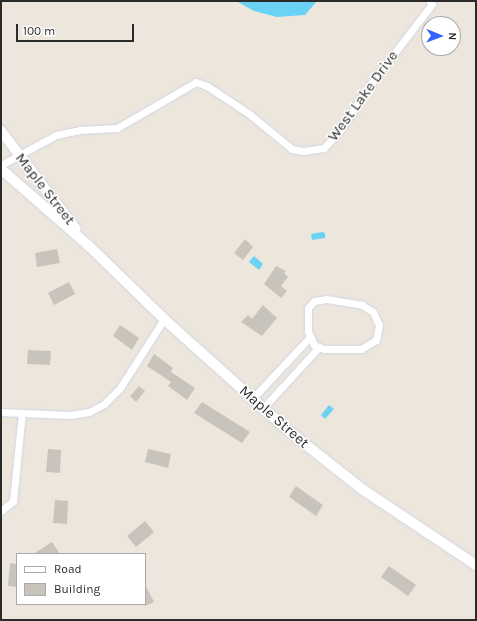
<!DOCTYPE html>
<html>
<head>
<meta charset="utf-8">
<style>
	body { margin:0 }
	#map { position:relative; width:477px; height:621px; overflow:hidden; background:#ede6dc; font-family:Karla,sans-serif }
	div>[style] { position:absolute }
	[style*='--x'] { left:calc(var(--x)*1px); top:calc(var(--y)*1px); width:calc(var(--w)*1px); rotate:calc(var(--a)*1deg) }
	.water>* { inset:0; background:#6ad3f5 }
	.building>* { inset:0; background:#c9c4bb }
	.roads { filter:drop-shadow(0 0 1px #d1d5e4) drop-shadow(0 0 1px #d1d5e4) }
	.minor>* { height:7px; margin:-3.5px; padding:0 3.5px; transform-origin:3.5px; border-radius:3.5px; background:#fff }
	.secondary>* { height:10px; margin:-5px; padding:0 5px; transform-origin:5px; border-radius:5px; background:#fff }
	span { translate:-50% -50%; white-space:nowrap; text-align:center; line-height:1.15; -webkit-text-stroke:3px #fff; paint-order:stroke }
	.street-label { font-size:15px; color:#2b2b2b }
	.frame { position:absolute; inset:0; border:2px solid #2b2b2b; pointer-events:none }
	.legend { position:absolute; left:16px; top:553px; width:130px; height:52px; box-sizing:border-box; background:#fff; border:1px solid #aaa; margin:0; padding:5px 7px; list-style:none; font-size:12px; color:#2b2b2b }
	.legend li { display:flex; align-items:center; gap:8px; height:20px }
	.legend b { width:20px; border:1px solid #aaa }
	.north { position:absolute; left:421px; top:16px; width:40px; height:40px; box-sizing:border-box; background:#fff; border:1px solid #aaa; border-radius:50%; rotate:91deg; font-size:11px; font-weight:700; line-height:16px; text-align:center; color:#2b2b2b }
	.north::after { content:''; display:block; margin:auto; width:14px; height:18px; background:#3862ff; clip-path:polygon(50% 0,100% 100%,50% 72%,0 100%) }
	.scale { position:absolute; left:16px; top:24px; width:118px; height:18px; box-sizing:border-box; border:2px solid #2b2b2b; border-top:0; padding-left:5px; font-size:12px; line-height:14px; white-space:nowrap; color:#2b2b2b; -webkit-text-stroke:3px #fff; paint-order:stroke }
</style>
</head>
<body>
<div id="map">
	<div class="water">
		<i style="clip-path:polygon(236px 1px,317px 1px,305px 15px,277px 17px,254px 11px)"></i>
		<i style="clip-path:polygon(322px 232px,325px 233px,325px 238px,312px 240px,311px 234px)"></i>
		<i style="clip-path:polygon(254px 256px,263px 264px,259px 270px,249px 262px)"></i>
		<i style="clip-path:polygon(329px 405px,334px 409px,325px 419px,321px 415px)"></i>
	</div>
	<div class="building">
		<i style="clip-path:polygon(245px 239px,253px 247px,243px 260px,234px 253px)"></i>
		<i style="clip-path:polygon(57px 249px,60px 263px,37px 267px,35px 253px)"></i>
		<i style="clip-path:polygon(276px 266px,286px 271px,284px 273px,288px 277px,281px 286px,287px 291px,281px 298px,264px 284px)"></i>
		<i style="clip-path:polygon(69px 282px,75px 294px,54px 305px,48px 293px)"></i>
		<i style="clip-path:polygon(263px 305px,277px 318px,262px 336px,241px 322px,248px 315px,252px 319px)"></i>
		<i style="clip-path:polygon(120px 325px,139px 338px,132px 350px,113px 336px)"></i>
		<i style="clip-path:polygon(28px 350px,51px 351px,50px 365px,27px 364px)"></i>
		<i style="clip-path:polygon(154px 354px,173px 368px,171px 372px,195px 388px,187px 400px,168px 386px,171px 382px,147px 366px)"></i>
		<i style="clip-path:polygon(139px 386px,145px 391px,136px 402px,130px 396px)"></i>
		<i style="clip-path:polygon(202px 402px,250px 432px,242px 443px,194px 413px)"></i>
		<i style="clip-path:polygon(48px 449px,61px 450px,60px 473px,46px 472px)"></i>
		<i style="clip-path:polygon(148px 449px,171px 454px,168px 468px,145px 462px)"></i>
		<i style="clip-path:polygon(296px 486px,323px 505px,316px 516px,289px 497px)"></i>
		<i style="clip-path:polygon(55px 500px,68px 501px,67px 524px,53px 523px)"></i>
		<i style="clip-path:polygon(145px 521px,154px 532px,136px 547px,127px 536px)"></i>
		<i style="clip-path:polygon(52px 542px,60px 554px,33px 554px)"></i>
		<i style="clip-path:polygon(10px 563px,17px 564px,17px 587px,8px 586px)"></i>
		<i style="clip-path:polygon(389px 566px,416px 585px,408px 596px,381px 577px)"></i>
		<i style="clip-path:polygon(145px 584px,154px 602px,145px 606px)"></i>
	</div>
	<div class="roads">
		<div class="minor">
			<i style="--x:1;--y:165;--w:63;--a:-28.6"></i>
			<i style="--x:56;--y:135;--w:25;--a:-12"></i>
			<i style="--x:80;--y:130;--w:37;--a:-3"></i>
			<i style="--x:117;--y:128;--w:91;--a:-30.2"></i>
			<i style="--x:196;--y:82;--w:12;--a:20"></i>
			<i style="--x:207;--y:86;--w:49;--a:33.4"></i>
			<i style="--x:248;--y:113;--w:57;--a:39.3"></i>
			<i style="--x:292;--y:149;--w:11;--a:10"></i>
			<i style="--x:303;--y:151;--w:21;--a:-8"></i>
			<i style="--x:324;--y:148;--w:25;--a:-48"></i>
			<i style="--x:341;--y:129;--w:46;--a:-57.3"></i>
			<i style="--x:366;--y:90;--w:108;--a:-52.5"></i>
			<i style="--x:432;--y:4;--w:4;--a:-124"></i>
			<i style="--x:326;--y:299;--w:36;--a:9"></i>
			<i style="--x:362;--y:305;--w:13;--a:32"></i>
			<i style="--x:373;--y:312;--w:14;--a:65"></i>
			<i style="--x:379;--y:325;--w:15;--a:101"></i>
			<i style="--x:376;--y:340;--w:17;--a:149"></i>
			<i style="--x:361;--y:349;--w:37;--a:180"></i>
			<i style="--x:324;--y:349;--w:11;--a:-158"></i>
			<i style="--x:314;--y:345;--w:15;--a:-113"></i>
			<i style="--x:308;--y:331;--w:23;--a:-90"></i>
			<i style="--x:308;--y:308;--w:9;--a:-49"></i>
			<i style="--x:314;--y:301;--w:12;--a:-9"></i>
			<i style="--x:252;--y:399;--w:85;--a:-46.9"></i>
			<i style="--x:263;--y:408;--w:83;--a:-47.4"></i>
			<i style="--x:1;--y:412;--w:69;--a:2.5"></i>
			<i style="--x:70;--y:415;--w:19;--a:-9"></i>
			<i style="--x:89;--y:412;--w:17;--a:-28"></i>
			<i style="--x:104;--y:404;--w:23;--a:-45"></i>
			<i style="--x:120;--y:388;--w:82;--a:-57.5"></i>
			<i style="--x:1;--y:511;--w:16;--a:-40"></i>
			<i style="--x:13;--y:501;--w:88;--a:-84.2"></i>
		</div>
		<div class="secondary">
			<i style="--x:1;--y:131;--w:123;--a:52.6"></i>
			<i style="--x:1;--y:169;--w:117;--a:41.2"></i>
			<i style="--x:89;--y:246;--w:105;--a:44.2"></i>
			<i style="--x:164;--y:319;--w:169;--a:41.9"></i>
			<i style="--x:290;--y:432;--w:92;--a:38.4"></i>
			<i style="--x:362;--y:489;--w:137;--a:33.7"></i>
		</div>
	</div>
	<div class="street-label">
		<span style="left:363px;top:96px;rotate:-54deg">West Lake Drive</span>
		<span style="left:45px;top:189px;rotate:52deg">Maple Street</span>
		<span style="left:274px;top:417px;rotate:41deg">Maple Street</span>
	</div>
	<div class="frame"></div>
	<ul class="legend">
	<li><b style="height:5px;background:#fff"></b>Road</li>
	<li><b style="height:11px;background:#c9c4bb"></b>Building</li>
	</ul>
	<div class="north">N</div>
	<div class="scale">100 m</div>
</div>
</body>
</html>
